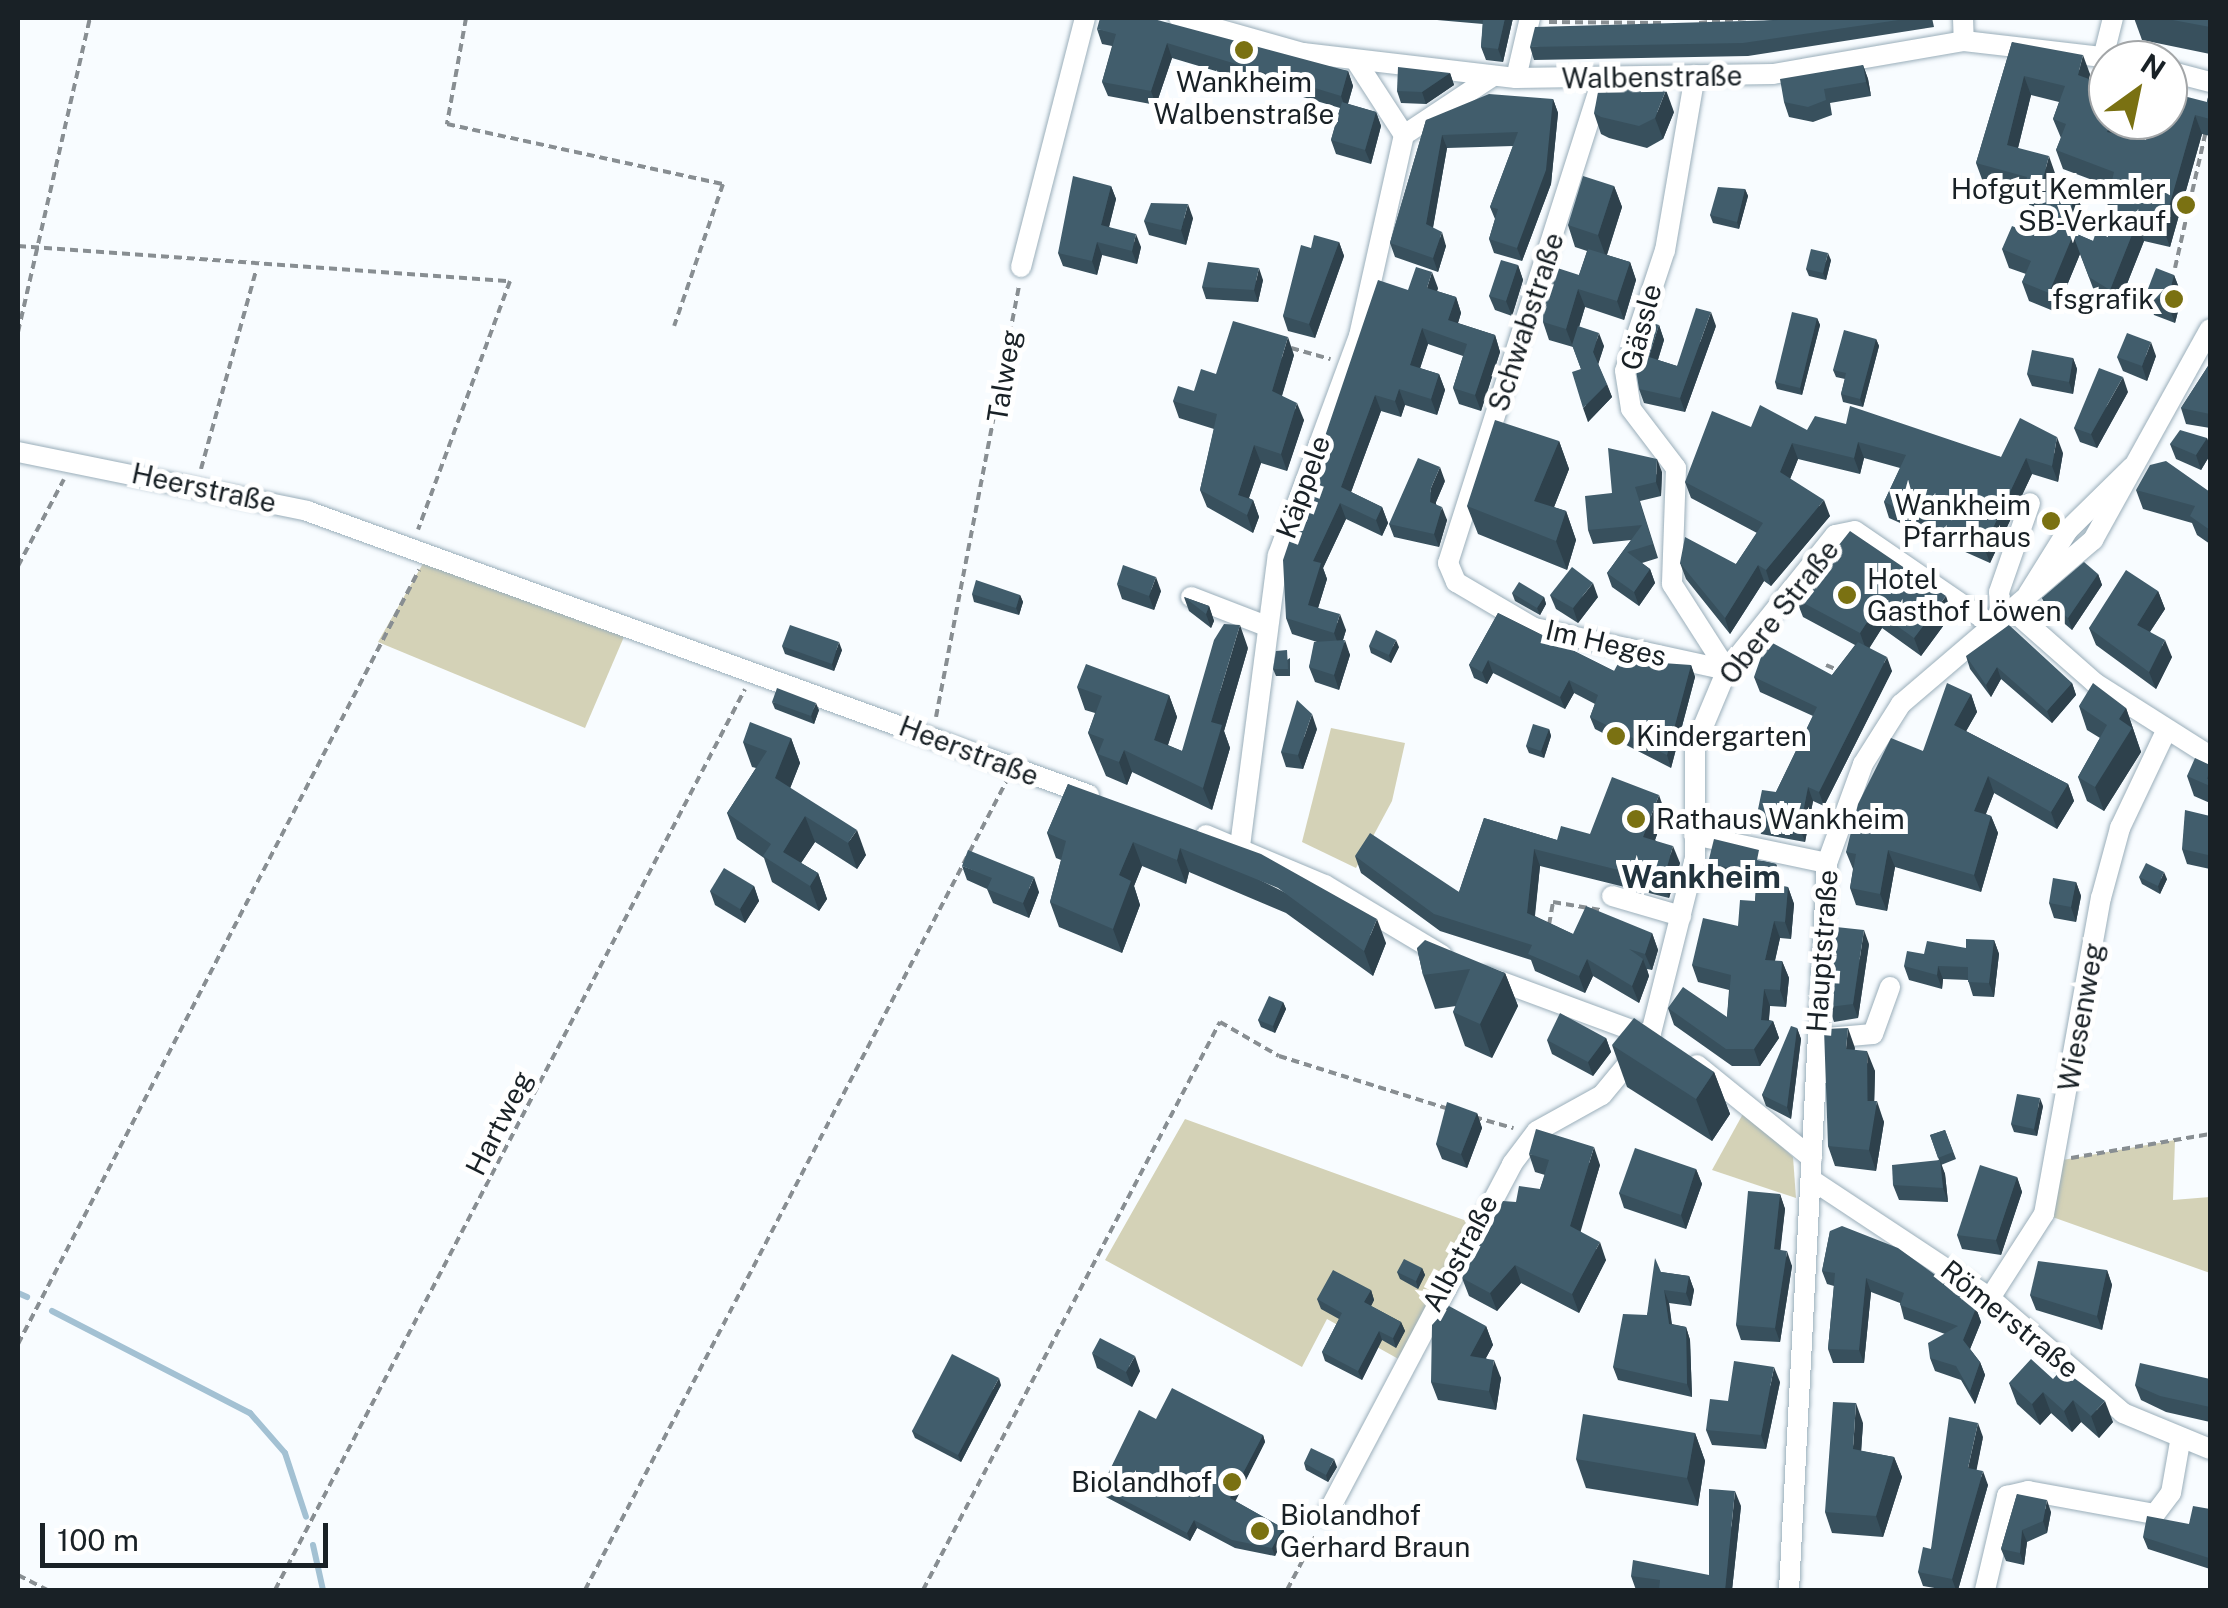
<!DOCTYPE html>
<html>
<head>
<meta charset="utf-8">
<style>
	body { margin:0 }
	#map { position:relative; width:2228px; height:1608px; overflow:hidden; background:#f8fcff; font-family:"Public Sans",sans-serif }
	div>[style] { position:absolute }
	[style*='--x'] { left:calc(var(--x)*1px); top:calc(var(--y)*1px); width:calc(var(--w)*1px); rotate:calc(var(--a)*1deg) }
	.green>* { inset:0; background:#d4d2b7 }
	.stream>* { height:6px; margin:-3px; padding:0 3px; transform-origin:3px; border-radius:3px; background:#a3c1d3 }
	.path>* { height:4px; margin-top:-2px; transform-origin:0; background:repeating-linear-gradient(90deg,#888e92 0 8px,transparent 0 13px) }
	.roads { filter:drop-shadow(0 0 2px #9aaeba) drop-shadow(0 0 2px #9aaeba) }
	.minor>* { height:20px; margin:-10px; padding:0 10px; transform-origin:10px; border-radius:10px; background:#fff }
	.wall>* { inset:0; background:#38505d }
	.shaded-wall>* { inset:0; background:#2e414c }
	.building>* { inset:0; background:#415d6c }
	.dots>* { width:28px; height:28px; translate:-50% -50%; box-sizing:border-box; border:5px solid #fff; border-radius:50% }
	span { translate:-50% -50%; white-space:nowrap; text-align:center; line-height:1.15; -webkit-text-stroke:10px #fff; paint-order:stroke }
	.street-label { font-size:28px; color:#192126 }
	.poi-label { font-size:28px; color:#192126 }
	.right { translate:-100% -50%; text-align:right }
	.left { translate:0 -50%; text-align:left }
	.quarter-label { font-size:32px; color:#22333d; font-weight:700 }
	.frame { position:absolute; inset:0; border:20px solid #192126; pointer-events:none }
	.north { position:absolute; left:2088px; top:40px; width:100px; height:100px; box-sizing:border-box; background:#fff; border:2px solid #a3a6a8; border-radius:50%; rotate:33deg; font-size:28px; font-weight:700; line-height:40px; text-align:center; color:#192126 }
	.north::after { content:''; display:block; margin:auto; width:35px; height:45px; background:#7a7112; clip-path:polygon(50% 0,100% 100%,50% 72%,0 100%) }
	.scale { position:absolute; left:40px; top:1523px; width:288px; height:45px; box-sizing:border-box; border:5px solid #192126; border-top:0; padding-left:12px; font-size:30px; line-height:35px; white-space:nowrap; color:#192126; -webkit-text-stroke:8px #fff; paint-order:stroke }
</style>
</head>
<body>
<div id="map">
	<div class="green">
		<i style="clip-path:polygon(429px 553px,629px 625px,585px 728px,378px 642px)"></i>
		<i style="clip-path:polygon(1331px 728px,1405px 743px,1392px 801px,1356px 868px,1302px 842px)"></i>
		<i style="clip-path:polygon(1744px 1112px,1793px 1157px,1796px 1198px,1712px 1170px)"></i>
		<i style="clip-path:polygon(1185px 1119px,1475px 1224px,1402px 1361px,1327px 1319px,1302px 1367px,1105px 1260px)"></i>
		<i style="clip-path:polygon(2175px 1140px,2173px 1200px,2210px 1197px,2210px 1273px,2044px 1214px,2057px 1161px)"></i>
	</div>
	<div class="stream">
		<i style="--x:18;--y:1293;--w:10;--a:24"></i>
		<i style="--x:52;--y:1311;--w:223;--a:27.3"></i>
		<i style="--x:250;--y:1413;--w:53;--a:48.8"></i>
		<i style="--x:285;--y:1453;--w:67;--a:71.8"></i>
		<i style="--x:313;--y:1545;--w:46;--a:77.5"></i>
	</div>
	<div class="path">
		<i style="--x:466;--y:18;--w:108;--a:100.2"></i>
		<i style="--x:447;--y:124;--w:282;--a:12.3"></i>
		<i style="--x:723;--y:184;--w:150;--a:109"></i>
		<i style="--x:1549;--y:22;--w:116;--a:0.5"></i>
		<i style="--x:1699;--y:23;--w:50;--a:-5.7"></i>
		<i style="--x:18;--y:246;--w:493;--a:4.1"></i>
		<i style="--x:510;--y:281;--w:265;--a:110.3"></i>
		<i style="--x:2175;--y:268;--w:141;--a:-77.3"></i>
		<i style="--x:18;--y:332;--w:322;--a:-77.1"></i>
		<i style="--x:1291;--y:348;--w:41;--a:15.8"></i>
		<i style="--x:201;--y:469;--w:205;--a:-74.5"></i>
		<i style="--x:18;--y:566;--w:98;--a:-62.1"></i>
		<i style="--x:1826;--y:665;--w:15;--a:23"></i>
		<i style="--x:936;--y:717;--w:440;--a:-79.1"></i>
		<i style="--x:1549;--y:925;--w:23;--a:-80"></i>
		<i style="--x:1553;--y:902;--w:48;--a:9.7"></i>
		<i style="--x:1474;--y:1117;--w:41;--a:15.8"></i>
		<i style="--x:2071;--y:1158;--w:141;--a:-9.8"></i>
		<i style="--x:18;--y:1344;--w:872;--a:-62.61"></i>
		<i style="--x:18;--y:1575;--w:33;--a:27"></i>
		<i style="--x:275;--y:1590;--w:1016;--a:-62.45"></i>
		<i style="--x:585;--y:1590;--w:911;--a:-62.48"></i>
		<i style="--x:923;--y:1590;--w:641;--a:-62.4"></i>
		<i style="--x:1220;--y:1022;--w:68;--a:30"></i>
		<i style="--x:1279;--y:1056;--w:175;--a:17.3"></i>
		<i style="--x:1287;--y:1590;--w:64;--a:-62.2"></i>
	</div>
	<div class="roads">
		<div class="minor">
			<i style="--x:1179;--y:18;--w:129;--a:15.8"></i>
			<i style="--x:1303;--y:53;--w:214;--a:6.7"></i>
			<i style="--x:1516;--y:78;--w:257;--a:-0.9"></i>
			<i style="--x:1773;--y:74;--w:194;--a:-9.8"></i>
			<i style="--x:1964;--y:41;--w:164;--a:6.6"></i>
			<i style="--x:1963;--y:18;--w:23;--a:88"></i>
			<i style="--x:2104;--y:54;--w:37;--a:-76"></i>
			<i style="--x:1356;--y:61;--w:88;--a:57"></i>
			<i style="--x:2168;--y:71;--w:43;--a:14.7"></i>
			<i style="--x:1695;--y:75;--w:178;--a:99.7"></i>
			<i style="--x:1665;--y:250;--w:127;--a:108.3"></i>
			<i style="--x:1625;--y:371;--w:38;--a:81"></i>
			<i style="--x:1631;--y:409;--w:74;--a:52.7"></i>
			<i style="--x:1676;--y:468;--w:116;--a:92"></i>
			<i style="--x:1672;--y:584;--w:102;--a:57.4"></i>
			<i style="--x:1516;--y:78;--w:62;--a:-76.9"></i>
			<i style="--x:1602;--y:80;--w:507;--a:107.68"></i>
			<i style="--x:1448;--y:563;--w:21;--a:67"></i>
			<i style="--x:1456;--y:582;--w:91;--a:30.5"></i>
			<i style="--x:1534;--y:628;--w:198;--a:12.3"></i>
			<i style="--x:1021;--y:267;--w:257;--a:-75.6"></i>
			<i style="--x:18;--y:452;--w:295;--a:11.5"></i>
			<i style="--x:307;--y:511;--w:832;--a:19.96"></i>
			<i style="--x:2028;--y:594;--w:75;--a:-58"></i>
			<i style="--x:2068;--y:530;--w:90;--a:-44.5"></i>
			<i style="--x:1191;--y:597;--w:80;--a:21.1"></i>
			<i style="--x:2011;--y:609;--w:112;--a:41.4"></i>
			<i style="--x:2095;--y:683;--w:136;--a:32.4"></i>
			<i style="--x:2000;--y:615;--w:23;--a:-92"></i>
			<i style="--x:1999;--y:592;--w:94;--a:-70.8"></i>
			<i style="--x:1206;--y:835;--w:129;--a:22.8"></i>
			<i style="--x:1325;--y:885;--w:136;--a:30.9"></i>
			<i style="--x:1694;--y:835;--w:136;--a:11.9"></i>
			<i style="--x:1240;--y:846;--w:293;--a:-82.6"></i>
			<i style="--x:1278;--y:555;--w:233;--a:-69.7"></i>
			<i style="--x:1359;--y:336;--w:206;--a:-77.4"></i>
			<i style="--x:1404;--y:135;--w:107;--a:-33.5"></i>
			<i style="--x:1612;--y:896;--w:72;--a:16.2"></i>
			<i style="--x:1486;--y:976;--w:176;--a:20.3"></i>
			<i style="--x:1827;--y:1038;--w:46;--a:-5"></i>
			<i style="--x:1873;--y:1034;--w:50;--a:-70.1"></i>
			<i style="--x:1697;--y:1065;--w:148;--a:39"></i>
			<i style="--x:1812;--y:1180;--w:214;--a:33.5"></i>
			<i style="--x:1990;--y:1298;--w:176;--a:40.8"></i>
			<i style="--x:2123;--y:1413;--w:94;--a:22.5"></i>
			<i style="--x:1990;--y:1298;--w:100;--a:-57.3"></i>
			<i style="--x:2044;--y:1214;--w:321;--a:-79.8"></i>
			<i style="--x:2101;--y:898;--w:73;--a:-74.8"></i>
			<i style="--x:2120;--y:828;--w:107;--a:-64.6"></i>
			<i style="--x:1326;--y:1516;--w:398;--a:-62.1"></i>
			<i style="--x:1512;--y:1164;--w:41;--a:-52.9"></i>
			<i style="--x:1537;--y:1131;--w:74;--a:-29"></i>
			<i style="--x:1602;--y:1095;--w:75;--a:-50.4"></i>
			<i style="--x:1650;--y:1037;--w:185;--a:-75.9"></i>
			<i style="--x:1695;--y:858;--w:112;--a:-90"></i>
			<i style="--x:1695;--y:746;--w:82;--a:-67.2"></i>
			<i style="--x:1727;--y:670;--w:173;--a:-51.3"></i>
			<i style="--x:1835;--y:535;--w:20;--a:-11"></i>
			<i style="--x:1855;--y:531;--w:161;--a:34.4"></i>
			<i style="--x:1789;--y:1590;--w:728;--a:-87.01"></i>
			<i style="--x:1827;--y:863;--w:105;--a:-70"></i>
			<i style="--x:1863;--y:764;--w:71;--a:-57.7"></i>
			<i style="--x:1901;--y:704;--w:253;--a:-40.5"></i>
			<i style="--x:2093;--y:540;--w:241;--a:-61"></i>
			<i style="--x:1985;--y:1590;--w:97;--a:-76.8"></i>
			<i style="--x:2007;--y:1496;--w:22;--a:-13"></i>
			<i style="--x:2028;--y:1491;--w:129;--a:10.3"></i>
			<i style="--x:2155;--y:1514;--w:26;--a:-53"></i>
			<i style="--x:2171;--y:1493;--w:52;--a:-80"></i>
		</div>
	</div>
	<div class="wall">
		<i style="clip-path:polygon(1414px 18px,1513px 18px,1503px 62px,1486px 60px,1481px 47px,1483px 24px)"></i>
		<i style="clip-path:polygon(1791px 18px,1932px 18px,1934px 27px,1748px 56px,1534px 60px,1530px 47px)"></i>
		<i style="clip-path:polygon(2134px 18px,2210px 18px,2210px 54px,2142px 40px)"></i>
		<i style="clip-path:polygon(1097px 29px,1348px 71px,1353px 86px,1348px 104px,1376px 112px,1381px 126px,1371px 164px,1336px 154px,1331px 140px,1340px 108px,1172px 58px,1156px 105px,1108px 96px,1102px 82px,1112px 46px,1102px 44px)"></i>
		<i style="clip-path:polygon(evenodd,2012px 42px,2090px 74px,2089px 79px,2108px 120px,2126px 120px,2120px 135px,2146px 140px,2207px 102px,2210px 88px,2210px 136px,2202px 134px,2170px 247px,2144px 241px,2117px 309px,2096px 296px,2080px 254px,2056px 312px,2029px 301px,2022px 282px,2026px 274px,2009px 268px,2002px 249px,2029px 233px,2038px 211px,2031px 209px,2025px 194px,1983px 182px,1976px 163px,2012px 42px,2031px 95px,2059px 102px,2053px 119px,2061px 138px,2056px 150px,2063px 169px,2111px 187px,2107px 203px,2112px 216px,2108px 237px,2093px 241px,2077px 234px,2082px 209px,2075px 190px,2054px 185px,2056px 176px,2018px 148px,2031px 95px)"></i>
		<i style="clip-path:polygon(1863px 65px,1868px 79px,1871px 96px,1830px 103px,1832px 115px,1813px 122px,1789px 117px,1784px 102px)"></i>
		<i style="clip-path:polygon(1450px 73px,1454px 85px,1426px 104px,1401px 103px,1397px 91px)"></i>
		<i style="clip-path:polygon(1553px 99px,1558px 113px,1551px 184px,1522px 261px,1494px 253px,1489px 239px,1495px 219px,1490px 207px,1513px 146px,1447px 148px,1433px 228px,1446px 246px,1438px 272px,1395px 257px,1390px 243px,1426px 120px)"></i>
		<i style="clip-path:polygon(1674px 112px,1663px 139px,1647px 148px,1609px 138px,1601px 134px,1594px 113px)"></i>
		<i style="clip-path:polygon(1111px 186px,1116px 199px,1109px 227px,1141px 247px,1137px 264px,1102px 255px,1097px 275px,1063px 266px,1058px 253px)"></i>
		<i style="clip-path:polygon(1614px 186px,1622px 207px,1607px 255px,1630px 262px,1636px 280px,1624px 320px,1585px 307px,1579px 327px,1604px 346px,1598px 364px,1612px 397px,1588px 422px,1581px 369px,1573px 347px,1549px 340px,1543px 322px,1579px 275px,1587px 251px,1575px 247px,1568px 225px)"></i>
		<i style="clip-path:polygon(1745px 189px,1748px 196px,1739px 229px,1713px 223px,1710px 215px)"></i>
		<i style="clip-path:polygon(1193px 218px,1186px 245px,1149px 235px,1144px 221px)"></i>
		<i style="clip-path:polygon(1339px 242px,1344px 256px,1315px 338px,1288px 331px,1283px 316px,1311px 248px)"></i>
		<i style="clip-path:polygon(1831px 260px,1826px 280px,1809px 276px,1806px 269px)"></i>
		<i style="clip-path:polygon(1518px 265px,1523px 280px,1512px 316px,1495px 310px,1489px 296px)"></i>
		<i style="clip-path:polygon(2174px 275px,2182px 296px,2175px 323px,2154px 315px,2146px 294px)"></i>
		<i style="clip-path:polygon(1263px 280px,1258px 302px,1206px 299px,1202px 287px)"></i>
		<i style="clip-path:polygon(1438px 288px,1437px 291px,1456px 297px,1461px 313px,1458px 323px,1495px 335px,1500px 352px,1481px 411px,1459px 404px,1453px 388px,1463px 356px,1428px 344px,1420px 368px,1439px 374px,1445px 390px,1437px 415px,1405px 405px,1401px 417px,1381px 411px,1351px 492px,1382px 507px,1388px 523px,1382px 536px,1346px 519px,1323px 568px,1327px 579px,1318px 608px,1346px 630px,1343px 640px,1350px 655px,1339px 690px,1315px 682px,1309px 667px,1317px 642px,1292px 634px,1286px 618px,1408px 290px)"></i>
		<i style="clip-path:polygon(1817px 318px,1820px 325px,1802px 395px,1777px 389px,1775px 382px)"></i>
		<i style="clip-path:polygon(1659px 325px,1664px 340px,1658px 360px,1677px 366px,1716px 326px,1685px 412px,1644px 403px,1639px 389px)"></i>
		<i style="clip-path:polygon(1876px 339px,1879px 346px,1863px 407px,1843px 402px,1841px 394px,1845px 379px,1836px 377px,1833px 370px)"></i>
		<i style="clip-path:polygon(1294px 355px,1282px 396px,1304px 420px,1287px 471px,1261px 463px,1249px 498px,1253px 500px,1259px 517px,1253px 533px,1207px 507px,1200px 490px,1214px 429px,1179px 418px,1173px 401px,1194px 391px,1216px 374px)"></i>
		<i style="clip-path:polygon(2156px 356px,2147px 381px,2123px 371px,2117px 357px)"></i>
		<i style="clip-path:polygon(2073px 358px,2077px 369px,2073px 394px,2032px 386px,2027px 374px)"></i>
		<i style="clip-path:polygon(2210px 363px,2210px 428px,2186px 424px,2181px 408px)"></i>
		<i style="clip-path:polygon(2128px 392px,2097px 448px,2080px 442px,2074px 428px)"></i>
		<i style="clip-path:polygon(1846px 424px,2001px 457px,2063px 453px,2058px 482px,2032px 474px,1990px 563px,1889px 518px,1884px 502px,1900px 468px,1864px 458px,1860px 474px,1798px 459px,1790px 479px,1830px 516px,1771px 586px,1764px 581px,1730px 634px,1686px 579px,1680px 563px,1736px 564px,1757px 533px,1691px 498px,1685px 482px,1751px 427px,1807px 430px)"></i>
		<i style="clip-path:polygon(2207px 438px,2210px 447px,2210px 455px,2201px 470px,2176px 459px,2170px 444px)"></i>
		<i style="clip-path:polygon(1559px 441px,1569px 469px,1554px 507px,1566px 511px,1576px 540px,1567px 570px,1478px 534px,1467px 506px)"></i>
		<i style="clip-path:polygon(1662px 472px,1661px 496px,1640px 501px,1658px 558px,1642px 563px,1650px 569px,1655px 583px,1639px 606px,1612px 587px,1607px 573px,1631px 540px,1593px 544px,1588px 530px,1612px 493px)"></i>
		<i style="clip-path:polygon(1445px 481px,1436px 502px,1436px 504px,1447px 520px,1439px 547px,1394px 537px,1389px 524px)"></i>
		<i style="clip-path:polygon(2136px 490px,2210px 492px,2210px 544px,2197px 535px,2192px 523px,2143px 509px)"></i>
		<i style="clip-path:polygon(1831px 555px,1952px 614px,1921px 656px,1882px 628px,1869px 648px,1892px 671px,1824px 806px,1813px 801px,1805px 842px,1761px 834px,1756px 819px,1776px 792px,1813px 716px,1760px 692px,1754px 677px,1832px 675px,1855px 645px,1803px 617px,1796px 599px)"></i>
		<i style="clip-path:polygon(2098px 574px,2102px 585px,2072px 630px,2047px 609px,2042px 598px)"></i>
		<i style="clip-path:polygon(1117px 584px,1161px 591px,1154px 610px,1122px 599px)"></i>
		<i style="clip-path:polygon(2158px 591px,2165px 609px,2150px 632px,2172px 657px,2156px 689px,2096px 645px,2089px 628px)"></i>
		<i style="clip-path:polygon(1512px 593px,1544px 597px,1546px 604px,1540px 615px,1515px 601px)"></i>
		<i style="clip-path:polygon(972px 594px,1020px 595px,1023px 602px,1019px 615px,974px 602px)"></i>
		<i style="clip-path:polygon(1550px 595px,1598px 597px,1578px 623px,1556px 609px)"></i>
		<i style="clip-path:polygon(1184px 597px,1209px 606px,1214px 621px,1211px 628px,1189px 611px)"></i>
		<i style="clip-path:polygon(1498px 613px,1614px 671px,1691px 665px,1695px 677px,1671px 768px,1595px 729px,1590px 717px,1595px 704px,1574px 693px,1565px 709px,1493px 673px,1487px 684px,1474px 678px,1469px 665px)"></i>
		<i style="clip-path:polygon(782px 646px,842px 650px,834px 671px,785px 654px)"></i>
		<i style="clip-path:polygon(1369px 646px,1399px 647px,1391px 663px,1371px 653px)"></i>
		<i style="clip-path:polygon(1248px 648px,1224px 731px,1230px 748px,1212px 810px,1132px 772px,1127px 785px,1106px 776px,1088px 733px,1095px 713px,1085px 710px,1077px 687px,1169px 695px,1177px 717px,1168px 745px,1182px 751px)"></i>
		<i style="clip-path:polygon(1966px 656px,2072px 683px,2076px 695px,2052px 723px,2001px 679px,1991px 697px,1970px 669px)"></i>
		<i style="clip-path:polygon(1290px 658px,1290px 676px,1276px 676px,1273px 669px)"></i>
		<i style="clip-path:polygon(1971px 694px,1977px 712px,1966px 731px,2068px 784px,2074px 801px,2057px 829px,1994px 793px,1986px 814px,1991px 816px,1998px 833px,1981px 892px,1895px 867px,1887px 911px,1856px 905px,1850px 888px,1853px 869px,1846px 852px,1923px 751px)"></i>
		<i style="clip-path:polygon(772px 702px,819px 710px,814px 724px,775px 709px)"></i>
		<i style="clip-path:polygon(2079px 706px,2126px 708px,2141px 752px,2104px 811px,2087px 801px,2078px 777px,2100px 738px,2087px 730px)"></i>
		<i style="clip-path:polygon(1317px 729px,1303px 769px,1286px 767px,1281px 752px)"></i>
		<i style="clip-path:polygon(1549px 729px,1551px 736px,1544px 758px,1529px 753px,1526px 746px)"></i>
		<i style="clip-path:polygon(791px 738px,800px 763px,790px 788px,866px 855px,857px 869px,815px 842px,801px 863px,818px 873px,827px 899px,819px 911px,772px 882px,764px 858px,737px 839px,727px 813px,756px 768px,752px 767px,743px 742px)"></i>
		<i style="clip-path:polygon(2210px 765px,2210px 803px,2194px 796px,2187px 776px)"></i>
		<i style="clip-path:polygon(1068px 784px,1386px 943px,1373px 976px,1286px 913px,1189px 872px,1186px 884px,1142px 866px,1134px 886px,1140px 905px,1122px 953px,1059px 927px,1050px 902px,1061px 860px,1056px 858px,1047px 833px)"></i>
		<i style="clip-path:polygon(1665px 812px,1655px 840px,1680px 863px,1669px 898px,1540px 866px,1535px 916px,1573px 934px,1652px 933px,1658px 950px,1652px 970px,1647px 969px,1649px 976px,1639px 1003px,1593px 976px,1585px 993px,1535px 971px,1531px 960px,1440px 931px,1361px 873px,1355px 856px,1459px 892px,1484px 818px,1557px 840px,1590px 834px)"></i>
		<i style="clip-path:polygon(2210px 816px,2210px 869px,2187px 864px,2182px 849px)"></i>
		<i style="clip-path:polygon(1763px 861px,1776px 864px,1782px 881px,1781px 886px,1788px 887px,1794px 904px,1791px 939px,1780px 938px,1775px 961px,1782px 961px,1789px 978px,1786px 1007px,1770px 1006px,1769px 1020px,1773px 1021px,1779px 1038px,1760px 1066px,1732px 1066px,1674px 1025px,1668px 1008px,1727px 1017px,1729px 990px,1698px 982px,1692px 965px,1738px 926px,1755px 901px,1756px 890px,1714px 880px,1708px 863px)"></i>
		<i style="clip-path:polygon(962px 866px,1039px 892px,1029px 918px,993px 903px,987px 889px,967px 880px)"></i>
		<i style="clip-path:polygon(2139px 877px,2167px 879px,2160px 894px,2142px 884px)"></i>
		<i style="clip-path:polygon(2076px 882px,2081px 896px,2076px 922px,2054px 918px,2049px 903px)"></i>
		<i style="clip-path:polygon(754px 886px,759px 901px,745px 923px,715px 905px,710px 891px)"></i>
		<i style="clip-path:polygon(1994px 940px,1999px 954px,1994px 997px,1973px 996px,1968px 980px,1943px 979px,1942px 989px,1909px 980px,1904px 966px,1924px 954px,1966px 948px)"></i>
		<i style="clip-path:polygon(1869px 944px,1858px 1018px,1834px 1022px,1829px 1007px)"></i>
		<i style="clip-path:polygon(1417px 948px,1505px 973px,1518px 1006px,1492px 1058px,1465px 1046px,1453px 1012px,1456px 1006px,1435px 1009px,1423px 975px)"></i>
		<i style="clip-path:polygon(1283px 1002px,1286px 1009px,1275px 1033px,1261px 1027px,1258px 1020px)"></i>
		<i style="clip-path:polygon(1797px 1028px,1801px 1039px,1791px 1119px,1766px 1106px,1762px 1095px)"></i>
		<i style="clip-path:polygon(1606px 1038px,1611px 1052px,1593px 1076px,1552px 1054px,1547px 1040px)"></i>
		<i style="clip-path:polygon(1612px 1045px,1714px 1072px,1730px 1114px,1712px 1141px,1627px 1087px)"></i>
		<i style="clip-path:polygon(1855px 1050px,1875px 1071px,1874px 1101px,1884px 1122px,1876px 1171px,1835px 1166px,1828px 1146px)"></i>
		<i style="clip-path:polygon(2043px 1106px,2037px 1136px,2014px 1132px,2011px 1124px)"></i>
		<i style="clip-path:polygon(1477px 1113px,1482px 1128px,1467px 1168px,1442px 1159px,1436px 1144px)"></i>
		<i style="clip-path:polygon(1945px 1130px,1956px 1159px,1941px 1165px,1945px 1174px,1948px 1202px,1899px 1200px,1893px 1185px,1939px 1160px,1930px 1135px)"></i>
		<i style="clip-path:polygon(1529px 1154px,1600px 1165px,1580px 1231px,1606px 1260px,1579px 1313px,1521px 1283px,1497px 1311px,1469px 1296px,1462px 1278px,1516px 1202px,1540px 1189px,1545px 1175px,1535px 1172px)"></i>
		<i style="clip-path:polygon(1696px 1169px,1702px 1184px,1686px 1229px,1624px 1208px,1619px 1193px)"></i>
		<i style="clip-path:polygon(2017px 1177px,2022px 1192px,2001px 1255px,1962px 1249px,1957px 1235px)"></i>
		<i style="clip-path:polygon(1780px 1194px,1785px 1209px,1780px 1250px,1792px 1266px,1780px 1342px,1741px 1340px,1736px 1325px)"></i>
		<i style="clip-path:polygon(1830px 1231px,1976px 1308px,1981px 1322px,1970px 1349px,1980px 1362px,1985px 1375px,1975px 1404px,1961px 1380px,1935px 1371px,1930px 1358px,1945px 1334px,1904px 1319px,1900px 1303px,1871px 1292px,1864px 1363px,1833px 1363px,1828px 1349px,1834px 1286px,1827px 1284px,1822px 1271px)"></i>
		<i style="clip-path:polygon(1422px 1268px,1425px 1275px,1418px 1289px,1400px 1279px,1397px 1272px)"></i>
		<i style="clip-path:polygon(2107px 1270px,2112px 1285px,2102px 1330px,2036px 1310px,2030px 1295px)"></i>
		<i style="clip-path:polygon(1661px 1272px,1689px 1276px,1694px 1290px,1691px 1306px,1669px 1303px,1672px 1324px,1686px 1327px,1690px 1340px,1692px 1397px,1618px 1380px,1613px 1367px,1647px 1315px)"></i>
		<i style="clip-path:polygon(1371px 1290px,1374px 1300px,1371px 1306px,1401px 1322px,1405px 1331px,1396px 1348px,1382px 1340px,1362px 1380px,1325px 1361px,1322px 1352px,1339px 1319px,1321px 1309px,1317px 1299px)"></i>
		<i style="clip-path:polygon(1486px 1326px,1493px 1345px,1486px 1358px,1501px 1378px,1496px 1410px,1438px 1400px,1431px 1382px)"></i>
		<i style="clip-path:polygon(1092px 1353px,1140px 1371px,1132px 1387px,1097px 1368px)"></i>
		<i style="clip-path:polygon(2053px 1379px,2113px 1422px,2099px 1438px,2081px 1422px,2072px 1432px,2051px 1413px,2040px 1425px,2017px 1404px,2009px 1383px)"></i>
		<i style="clip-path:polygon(2210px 1379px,2210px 1422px,2166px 1412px,2141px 1400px,2135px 1385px)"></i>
		<i style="clip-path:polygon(1780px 1382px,1766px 1449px,1712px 1445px,1706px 1430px,1728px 1401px)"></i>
		<i style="clip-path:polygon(1001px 1385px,961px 1462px,915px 1438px,912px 1431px)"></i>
		<i style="clip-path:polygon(1156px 1419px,1263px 1435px,1265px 1442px,1235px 1501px,1283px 1528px,1285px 1535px,1275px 1556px,1235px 1548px,1197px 1528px,1190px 1541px,1104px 1496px,1101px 1488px)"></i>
		<i style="clip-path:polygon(1863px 1423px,1861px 1451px,1894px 1457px,1902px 1477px,1883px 1537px,1832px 1533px,1825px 1512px)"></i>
		<i style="clip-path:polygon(1695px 1433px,1705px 1461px,1698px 1506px,1586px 1488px,1576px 1459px)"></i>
		<i style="clip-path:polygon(1983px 1437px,1976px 1470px,1988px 1485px,1958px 1590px,1946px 1590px,1923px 1586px,1918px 1572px,1931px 1549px)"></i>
		<i style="clip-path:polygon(1304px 1463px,1337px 1467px,1328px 1482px,1306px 1470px)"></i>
		<i style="clip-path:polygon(2017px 1494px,2051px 1512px,2047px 1533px,2027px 1542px,2024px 1565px,2006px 1561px,2001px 1549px)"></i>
		<i style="clip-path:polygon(1741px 1506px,1732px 1590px,1636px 1590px,1631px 1576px,1709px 1575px)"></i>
		<i style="clip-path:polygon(2210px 1509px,2210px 1569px,2148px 1549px,2143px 1537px,2189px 1524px)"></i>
	</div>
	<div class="shaded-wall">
		<i style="clip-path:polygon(1505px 18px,1513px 18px,1503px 62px,1498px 49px)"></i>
		<i style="clip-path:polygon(1167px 43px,1172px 58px,1156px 105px,1151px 91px)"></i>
		<i style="clip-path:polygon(2083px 55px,2090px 74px,2085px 94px,2078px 75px)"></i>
		<i style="clip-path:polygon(1863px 65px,1868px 79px,1871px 96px,1866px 82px)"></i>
		<i style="clip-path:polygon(1348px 71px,1353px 86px,1346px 110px,1341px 96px)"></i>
		<i style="clip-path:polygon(1450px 73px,1454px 85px,1426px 104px,1422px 92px)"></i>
		<i style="clip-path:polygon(2024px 76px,2031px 95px,2014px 164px,2007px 145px)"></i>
		<i style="clip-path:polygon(1666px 90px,1674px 112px,1663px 139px,1655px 118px)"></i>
		<i style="clip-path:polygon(1553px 99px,1558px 113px,1551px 184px,1522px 261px,1517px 248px)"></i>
		<i style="clip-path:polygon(1376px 112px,1381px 126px,1371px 164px,1365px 150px)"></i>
		<i style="clip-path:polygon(2195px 115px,2202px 134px,2170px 247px,2163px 228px)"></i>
		<i style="clip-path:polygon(2112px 120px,2126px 120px,2114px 151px,2107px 132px)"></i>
		<i style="clip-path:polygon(1442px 135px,1447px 148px,1431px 238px,1426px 224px)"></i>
		<i style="clip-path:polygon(2049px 156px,2056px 176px,2046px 213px,2039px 194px)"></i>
		<i style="clip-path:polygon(1111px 186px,1116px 199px,1106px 239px,1101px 225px)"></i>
		<i style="clip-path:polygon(1614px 186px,1622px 207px,1606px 257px,1598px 235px)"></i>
		<i style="clip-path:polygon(1745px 189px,1748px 196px,1739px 229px,1737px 222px)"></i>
		<i style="clip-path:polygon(2075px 190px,2082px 209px,2076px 242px,2080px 254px,2056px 312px,2049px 293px,2067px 230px)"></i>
		<i style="clip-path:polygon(1188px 204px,1193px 218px,1186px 245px,1181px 230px)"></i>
		<i style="clip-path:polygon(2137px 222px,2144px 241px,2117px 309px,2110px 290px)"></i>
		<i style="clip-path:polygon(1442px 232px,1446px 246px,1438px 272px,1433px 258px)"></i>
		<i style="clip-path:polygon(1136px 234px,1141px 247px,1137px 264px,1132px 251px)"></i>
		<i style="clip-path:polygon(1097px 242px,1102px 255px,1097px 275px,1092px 261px)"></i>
		<i style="clip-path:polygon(1339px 242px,1344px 256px,1315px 338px,1309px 324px)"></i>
		<i style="clip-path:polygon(1828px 253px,1831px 260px,1826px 280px,1823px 273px)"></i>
		<i style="clip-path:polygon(1630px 262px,1636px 280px,1624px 320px,1617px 301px)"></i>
		<i style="clip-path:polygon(1518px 265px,1523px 280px,1512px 316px,1506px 301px)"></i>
		<i style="clip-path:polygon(1259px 268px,1263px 280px,1258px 302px,1254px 290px)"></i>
		<i style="clip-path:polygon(1432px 272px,1438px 288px,1433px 304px,1427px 288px)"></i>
		<i style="clip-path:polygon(2174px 275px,2182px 296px,2175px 323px,2167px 302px)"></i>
		<i style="clip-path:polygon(1578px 289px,1585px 307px,1573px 347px,1566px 329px)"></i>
		<i style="clip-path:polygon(1456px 297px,1461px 313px,1454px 336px,1448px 320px)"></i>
		<i style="clip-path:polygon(1711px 312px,1716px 326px,1685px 412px,1680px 398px)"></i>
		<i style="clip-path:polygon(1817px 318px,1820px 325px,1802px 395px,1800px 388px)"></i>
		<i style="clip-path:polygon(1659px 325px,1664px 340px,1654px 372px,1649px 357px)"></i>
		<i style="clip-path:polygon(1422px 328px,1428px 344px,1416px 381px,1410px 365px)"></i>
		<i style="clip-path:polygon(1599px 333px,1604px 346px,1598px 365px,1593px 352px)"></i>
		<i style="clip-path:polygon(1495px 335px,1500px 352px,1481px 411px,1475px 395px)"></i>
		<i style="clip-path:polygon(1288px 337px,1294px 355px,1278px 408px,1272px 391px)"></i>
		<i style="clip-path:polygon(1876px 339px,1879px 346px,1863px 407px,1860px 399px)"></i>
		<i style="clip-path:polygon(2151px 342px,2156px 356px,2147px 381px,2142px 366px)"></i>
		<i style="clip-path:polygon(2073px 358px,2077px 369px,2073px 394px,2069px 382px)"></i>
		<i style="clip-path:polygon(1439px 374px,1445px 390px,1437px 415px,1431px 399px)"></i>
		<i style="clip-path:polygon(2123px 377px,2128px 392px,2097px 448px,2091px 434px)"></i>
		<i style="clip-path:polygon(1607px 384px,1612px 397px,1588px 422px,1583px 408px)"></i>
		<i style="clip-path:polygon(1399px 389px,1405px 405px,1401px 417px,1395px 401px)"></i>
		<i style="clip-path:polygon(1375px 395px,1381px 411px,1347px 503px,1341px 487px)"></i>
		<i style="clip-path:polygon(1297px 403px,1304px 420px,1287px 471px,1281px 454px)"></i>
		<i style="clip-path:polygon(2057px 437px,2063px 453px,2058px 482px,2052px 466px)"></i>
		<i style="clip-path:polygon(2207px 438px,2210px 447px,2210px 455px,2201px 470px,2196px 455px)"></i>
		<i style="clip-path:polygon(1559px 441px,1569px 469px,1545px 530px,1534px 501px)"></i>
		<i style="clip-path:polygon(1858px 442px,1864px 458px,1860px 474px,1854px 458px)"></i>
		<i style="clip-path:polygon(1792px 443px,1798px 459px,1786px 489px,1780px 472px)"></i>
		<i style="clip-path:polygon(1254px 445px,1261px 463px,1244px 512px,1238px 495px)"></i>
		<i style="clip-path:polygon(2026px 458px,2032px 474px,1990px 563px,1984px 547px)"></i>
		<i style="clip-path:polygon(1657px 459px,1662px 472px,1661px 496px,1656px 482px)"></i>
		<i style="clip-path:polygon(1440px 467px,1445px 481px,1436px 502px,1435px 515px,1430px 502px,1431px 488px)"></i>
		<i style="clip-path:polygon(1253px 500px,1259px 517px,1253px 533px,1247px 515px)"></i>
		<i style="clip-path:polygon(1824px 500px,1830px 516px,1771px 586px,1766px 570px)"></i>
		<i style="clip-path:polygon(1340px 503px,1346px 519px,1323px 568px,1327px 579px,1314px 621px,1308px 605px,1313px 561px)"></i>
		<i style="clip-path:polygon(1382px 507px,1388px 523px,1382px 536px,1376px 520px)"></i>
		<i style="clip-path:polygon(1442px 507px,1447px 520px,1439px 547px,1434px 534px)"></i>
		<i style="clip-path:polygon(1566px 511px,1576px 540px,1567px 570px,1556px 541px)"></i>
		<i style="clip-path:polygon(1758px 565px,1764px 581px,1730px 634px,1725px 618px)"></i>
		<i style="clip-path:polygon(1650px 569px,1655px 583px,1639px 606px,1634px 592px)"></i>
		<i style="clip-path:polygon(2098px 574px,2102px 585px,2072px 630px,2068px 618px)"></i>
		<i style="clip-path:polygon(1156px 577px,1161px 591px,1154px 610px,1149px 596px)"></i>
		<i style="clip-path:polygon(1593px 583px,1598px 597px,1578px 623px,1573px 608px)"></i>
		<i style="clip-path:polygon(2158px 591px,2165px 609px,2143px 642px,2137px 625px)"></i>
		<i style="clip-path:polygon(1020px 595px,1023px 602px,1019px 615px,1016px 608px)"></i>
		<i style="clip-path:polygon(1946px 596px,1952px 614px,1921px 656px,1914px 638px)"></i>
		<i style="clip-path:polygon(1544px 597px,1546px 604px,1540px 615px,1537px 608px)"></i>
		<i style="clip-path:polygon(1209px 606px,1214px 621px,1211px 628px,1206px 614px)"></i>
		<i style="clip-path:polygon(1875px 610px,1882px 628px,1867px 652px,1860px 633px)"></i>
		<i style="clip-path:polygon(1340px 614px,1346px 630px,1340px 649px,1334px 633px)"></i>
		<i style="clip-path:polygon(1240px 625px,1248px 648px,1224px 731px,1230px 748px,1212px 810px,1203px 788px,1211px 722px)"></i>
		<i style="clip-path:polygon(1345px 640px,1350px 655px,1339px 690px,1334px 675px)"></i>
		<i style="clip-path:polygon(1396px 640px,1399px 647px,1391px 663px,1389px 655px)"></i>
		<i style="clip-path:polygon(2165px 640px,2172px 657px,2156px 689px,2149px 672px)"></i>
		<i style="clip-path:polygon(839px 642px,842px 650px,834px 671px,832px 664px)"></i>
		<i style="clip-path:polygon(1887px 657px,1892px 671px,1824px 806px,1819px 792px)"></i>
		<i style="clip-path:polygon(1488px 660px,1493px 673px,1487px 684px,1482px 672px)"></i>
		<i style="clip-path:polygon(1691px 665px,1695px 677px,1671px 768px,1667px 755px)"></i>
		<i style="clip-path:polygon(1997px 667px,2001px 679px,1991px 697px,1986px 685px)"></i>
		<i style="clip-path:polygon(1569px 680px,1574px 693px,1565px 709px,1560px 697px)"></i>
		<i style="clip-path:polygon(2072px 683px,2076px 695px,2052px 723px,2047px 711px)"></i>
		<i style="clip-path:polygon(1971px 694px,1977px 712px,1960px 742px,1954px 725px)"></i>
		<i style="clip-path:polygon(1169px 695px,1177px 717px,1162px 763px,1154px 740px)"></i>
		<i style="clip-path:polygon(816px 703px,819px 710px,814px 724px,811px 716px)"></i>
		<i style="clip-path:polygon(2126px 708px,2141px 752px,2104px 811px,2095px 787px,2119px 719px)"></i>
		<i style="clip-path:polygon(1312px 714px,1317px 729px,1303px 769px,1298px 755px)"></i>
		<i style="clip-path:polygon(1549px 729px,1551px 736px,1544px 758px,1541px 751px)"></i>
		<i style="clip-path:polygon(791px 738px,800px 763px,784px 804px,775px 778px)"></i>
		<i style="clip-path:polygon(1124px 750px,1132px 772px,1127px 785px,1119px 762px)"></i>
		<i style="clip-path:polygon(1988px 776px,1994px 793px,1980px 828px,1974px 811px)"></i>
		<i style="clip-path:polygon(2068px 784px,2074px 801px,2057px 829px,2051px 812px)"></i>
		<i style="clip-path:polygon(1808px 787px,1813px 801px,1805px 842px,1800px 828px)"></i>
		<i style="clip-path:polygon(1659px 795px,1665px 812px,1650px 854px,1643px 837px)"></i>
		<i style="clip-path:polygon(805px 816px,815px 842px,793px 875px,783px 852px)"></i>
		<i style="clip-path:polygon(1991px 816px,1998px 833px,1981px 892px,1974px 875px)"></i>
		<i style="clip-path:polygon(857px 830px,866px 855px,857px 869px,848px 843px)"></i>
		<i style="clip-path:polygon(1133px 842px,1142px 866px,1134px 886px,1140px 905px,1122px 953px,1113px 929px,1119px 875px)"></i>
		<i style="clip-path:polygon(1673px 846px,1680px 863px,1669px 898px,1663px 881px)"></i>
		<i style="clip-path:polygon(1180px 848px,1189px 872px,1186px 884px,1177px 860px)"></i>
		<i style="clip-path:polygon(1534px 849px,1540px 866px,1533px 930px,1527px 913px)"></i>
		<i style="clip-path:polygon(1888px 850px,1895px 867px,1887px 911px,1880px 894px)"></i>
		<i style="clip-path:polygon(1776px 864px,1782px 881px,1777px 902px,1771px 885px)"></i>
		<i style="clip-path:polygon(2164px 872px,2167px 879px,2160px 894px,2158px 886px)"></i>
		<i style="clip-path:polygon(818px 873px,827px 899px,819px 911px,810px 886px)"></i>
		<i style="clip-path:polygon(1034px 877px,1039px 892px,1029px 918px,1023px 903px)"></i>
		<i style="clip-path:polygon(2076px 882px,2081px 896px,2076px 922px,2071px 907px)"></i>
		<i style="clip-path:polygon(754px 886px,759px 901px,745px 923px,740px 909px)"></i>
		<i style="clip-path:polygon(1788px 887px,1794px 904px,1791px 939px,1785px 922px)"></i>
		<i style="clip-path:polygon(1377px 919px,1386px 943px,1373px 976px,1364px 951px)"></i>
		<i style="clip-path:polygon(1774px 921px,1780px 938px,1771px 977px,1765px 960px)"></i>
		<i style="clip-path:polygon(1864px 930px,1869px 944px,1858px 1018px,1853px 1004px)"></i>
		<i style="clip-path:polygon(1652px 933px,1658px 950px,1652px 970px,1645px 954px)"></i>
		<i style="clip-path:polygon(1994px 940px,1999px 954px,1994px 997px,1989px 983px)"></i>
		<i style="clip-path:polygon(1587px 959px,1593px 976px,1585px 993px,1579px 976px)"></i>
		<i style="clip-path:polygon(1643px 959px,1649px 976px,1639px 1003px,1632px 986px)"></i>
		<i style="clip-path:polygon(1782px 961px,1789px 978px,1786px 1007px,1780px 990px)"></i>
		<i style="clip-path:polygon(1938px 966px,1943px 979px,1942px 989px,1937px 975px)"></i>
		<i style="clip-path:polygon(1505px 973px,1518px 1006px,1492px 1058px,1480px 1024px)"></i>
		<i style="clip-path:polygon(1764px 989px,1770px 1006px,1768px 1028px,1773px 1021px,1779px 1038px,1760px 1066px,1754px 1049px,1761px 1020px)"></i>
		<i style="clip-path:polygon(1283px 1002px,1286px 1009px,1275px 1033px,1273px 1026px)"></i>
		<i style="clip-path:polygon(1797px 1028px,1801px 1039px,1791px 1119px,1787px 1107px)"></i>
		<i style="clip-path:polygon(1848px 1028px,1855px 1048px,1853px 1069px,1846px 1049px)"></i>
		<i style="clip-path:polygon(1606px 1038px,1611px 1052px,1593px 1076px,1588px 1062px)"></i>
		<i style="clip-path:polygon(1867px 1051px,1875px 1071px,1874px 1115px,1877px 1101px,1884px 1122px,1876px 1171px,1869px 1150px)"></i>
		<i style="clip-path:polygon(1714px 1072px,1730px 1114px,1712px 1141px,1696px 1099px)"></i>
		<i style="clip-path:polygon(2040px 1098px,2043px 1106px,2037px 1136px,2034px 1129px)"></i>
		<i style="clip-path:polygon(1477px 1113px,1482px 1128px,1467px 1168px,1461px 1154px)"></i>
		<i style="clip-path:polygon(1594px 1147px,1600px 1165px,1577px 1244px,1570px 1226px)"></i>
		<i style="clip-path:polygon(1940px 1160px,1945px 1174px,1948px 1202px,1943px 1188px)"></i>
		<i style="clip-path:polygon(1696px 1169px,1702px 1184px,1686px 1229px,1681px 1215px)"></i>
		<i style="clip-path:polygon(2017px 1177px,2022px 1192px,2001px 1255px,1996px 1240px)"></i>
		<i style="clip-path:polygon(1780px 1194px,1785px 1209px,1779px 1263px,1774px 1249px)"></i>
		<i style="clip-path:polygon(1600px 1242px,1606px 1260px,1579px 1313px,1572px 1294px)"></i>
		<i style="clip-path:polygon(1787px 1251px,1792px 1266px,1780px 1342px,1775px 1328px)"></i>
		<i style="clip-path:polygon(1515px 1265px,1521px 1283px,1497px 1311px,1490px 1293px)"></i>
		<i style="clip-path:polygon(1422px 1268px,1425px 1275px,1418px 1289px,1416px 1281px)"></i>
		<i style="clip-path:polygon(2107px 1270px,2112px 1285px,2102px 1330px,2097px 1316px)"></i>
		<i style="clip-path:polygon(1689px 1276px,1694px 1290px,1691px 1306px,1686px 1293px)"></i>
		<i style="clip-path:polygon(1866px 1278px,1871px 1292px,1864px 1363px,1859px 1350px)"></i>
		<i style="clip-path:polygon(1371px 1290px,1374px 1300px,1368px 1312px,1364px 1302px)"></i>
		<i style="clip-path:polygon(1664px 1290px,1669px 1303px,1673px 1337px,1669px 1324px)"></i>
		<i style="clip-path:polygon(1976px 1308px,1981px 1322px,1968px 1354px,1963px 1340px)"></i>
		<i style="clip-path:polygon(1401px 1322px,1405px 1331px,1396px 1348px,1393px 1338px)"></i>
		<i style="clip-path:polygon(1486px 1326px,1493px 1345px,1477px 1374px,1470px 1356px)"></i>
		<i style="clip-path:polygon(1686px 1327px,1690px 1340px,1692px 1397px,1687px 1384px)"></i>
		<i style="clip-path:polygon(1379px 1331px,1382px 1340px,1362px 1380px,1358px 1371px)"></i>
		<i style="clip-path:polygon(1135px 1356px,1140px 1371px,1132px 1387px,1126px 1372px)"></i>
		<i style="clip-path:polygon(1494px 1360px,1501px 1378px,1496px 1410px,1489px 1391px)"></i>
		<i style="clip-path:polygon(1980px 1362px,1985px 1375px,1975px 1404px,1970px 1391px)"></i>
		<i style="clip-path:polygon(1774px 1367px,1780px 1382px,1766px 1449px,1761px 1435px)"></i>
		<i style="clip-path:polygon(999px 1378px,1001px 1385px,961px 1462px,958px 1455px)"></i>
		<i style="clip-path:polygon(2043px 1392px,2051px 1413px,2040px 1425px,2032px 1404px)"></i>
		<i style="clip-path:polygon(2073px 1400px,2081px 1422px,2072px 1432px,2064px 1411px)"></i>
		<i style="clip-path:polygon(2105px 1401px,2113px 1422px,2099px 1438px,2091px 1416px)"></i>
		<i style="clip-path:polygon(1856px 1403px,1863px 1423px,1860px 1469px,1853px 1449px)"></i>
		<i style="clip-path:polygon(1978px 1423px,1983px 1437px,1974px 1483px,1968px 1468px)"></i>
		<i style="clip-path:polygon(1695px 1433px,1705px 1461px,1698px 1506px,1687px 1478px)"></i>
		<i style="clip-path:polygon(1263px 1435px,1265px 1442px,1233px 1506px,1230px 1498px)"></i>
		<i style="clip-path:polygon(1894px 1457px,1902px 1477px,1883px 1537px,1876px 1516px)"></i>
		<i style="clip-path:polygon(1334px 1459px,1337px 1467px,1328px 1482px,1326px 1475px)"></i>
		<i style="clip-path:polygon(1983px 1471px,1988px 1485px,1958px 1590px,1956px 1590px,1952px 1579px)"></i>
		<i style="clip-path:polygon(1735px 1491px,1741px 1506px,1732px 1590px,1725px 1590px)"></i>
		<i style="clip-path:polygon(2047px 1500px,2051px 1512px,2047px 1533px,2043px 1521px)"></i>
		<i style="clip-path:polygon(1194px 1520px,1197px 1528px,1190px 1541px,1187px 1533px)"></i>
		<i style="clip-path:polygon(1283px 1528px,1285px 1535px,1275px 1556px,1272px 1548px)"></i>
		<i style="clip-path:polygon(2022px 1530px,2027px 1542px,2024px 1565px,2020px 1553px)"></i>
	</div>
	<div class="building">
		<i style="clip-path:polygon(1100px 18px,1150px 18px,1348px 71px,1341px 96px,1167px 43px,1151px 91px,1102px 82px,1116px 34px,1097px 29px)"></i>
		<i style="clip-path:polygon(1483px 18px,1505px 18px,1498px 49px,1481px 47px)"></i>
		<i style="clip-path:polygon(1791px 18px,1912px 18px,1743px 43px,1530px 47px,1535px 27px,1779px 20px)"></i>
		<i style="clip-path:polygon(2162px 18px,2210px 18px,2210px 27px)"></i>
		<i style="clip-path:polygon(2012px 42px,2083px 55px,2078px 75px,2108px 86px,2108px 120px,2112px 120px,2107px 132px,2146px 140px,2151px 120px,2168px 120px,2168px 92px,2207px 102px,2210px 88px,2210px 119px,2195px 115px,2163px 228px,2137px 222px,2110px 290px,2089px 277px,2073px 235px,2049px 293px,2022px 282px,2031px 261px,2002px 249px,2012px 226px,2029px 233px,2049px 183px,2075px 190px,2067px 230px,2093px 241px,2096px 232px,2108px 237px,2115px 205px,2107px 203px,2114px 172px,2056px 150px,2066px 124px,2053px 119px,2065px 86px,2024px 76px,2007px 145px,2049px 156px,2039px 194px,2024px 190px,2027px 177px,1976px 163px)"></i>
		<i style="clip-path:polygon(1863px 65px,1866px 82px,1824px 89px,1826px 100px,1808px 107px,1784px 102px,1780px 79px)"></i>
		<i style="clip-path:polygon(1398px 67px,1450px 73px,1422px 92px,1397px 91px)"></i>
		<i style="clip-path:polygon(1599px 87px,1666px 90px,1655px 118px,1639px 126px,1601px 117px,1594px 113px)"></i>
		<i style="clip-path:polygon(1489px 94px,1553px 99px,1546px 170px,1517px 248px,1489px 239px,1498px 209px,1490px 207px,1518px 132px,1442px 135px,1426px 224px,1442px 232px,1433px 258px,1390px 243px,1426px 120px)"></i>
		<i style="clip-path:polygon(1342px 102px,1376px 112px,1365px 150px,1331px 140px)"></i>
		<i style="clip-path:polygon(1073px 176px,1111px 186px,1101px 225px,1136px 234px,1132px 251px,1097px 242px,1092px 261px,1058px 253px)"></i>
		<i style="clip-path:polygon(1583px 176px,1614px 186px,1598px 235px,1568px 225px)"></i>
		<i style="clip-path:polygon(1718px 187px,1745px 189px,1737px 222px,1710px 215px)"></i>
		<i style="clip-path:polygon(1151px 203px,1188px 204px,1181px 230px,1144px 221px)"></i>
		<i style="clip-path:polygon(1314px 235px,1339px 242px,1309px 324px,1283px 316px,1301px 245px,1311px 248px)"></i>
		<i style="clip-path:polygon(1588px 249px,1630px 262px,1617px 301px,1578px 289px,1566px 329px,1543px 322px,1545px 264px,1579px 275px)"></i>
		<i style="clip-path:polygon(1811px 249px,1828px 253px,1823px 273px,1806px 269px)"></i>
		<i style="clip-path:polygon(1501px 260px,1518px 265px,1506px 301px,1489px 296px)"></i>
		<i style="clip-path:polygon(1208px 262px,1259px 268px,1254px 290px,1202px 287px)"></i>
		<i style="clip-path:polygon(1416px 267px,1432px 272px,1427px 288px,1456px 297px,1448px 320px,1495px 335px,1475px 395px,1453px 388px,1467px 344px,1422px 328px,1410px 365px,1439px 374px,1431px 399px,1399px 389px,1395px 401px,1375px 395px,1341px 487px,1382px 507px,1376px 520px,1340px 503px,1313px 561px,1321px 563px,1308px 605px,1340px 614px,1334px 633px,1286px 618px,1283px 560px,1378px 280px,1408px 290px)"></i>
		<i style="clip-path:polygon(2156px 268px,2174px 275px,2167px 302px,2146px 294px)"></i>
		<i style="clip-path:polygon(1696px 308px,1711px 312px,1680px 398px,1639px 389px,1634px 358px,1646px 321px,1659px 325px,1649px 357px,1677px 366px)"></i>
		<i style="clip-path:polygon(1792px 312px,1817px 318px,1800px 388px,1775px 382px)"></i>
		<i style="clip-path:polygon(1233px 321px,1288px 337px,1272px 391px,1297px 403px,1281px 454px,1254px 445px,1238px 495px,1253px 500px,1247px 515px,1200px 490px,1217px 414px,1173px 401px,1178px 386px,1194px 391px,1201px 369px,1216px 374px)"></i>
		<i style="clip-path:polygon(1578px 326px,1599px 333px,1593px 352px,1607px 384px,1583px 408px,1572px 372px,1581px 369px,1572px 345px)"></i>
		<i style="clip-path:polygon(1844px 330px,1876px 339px,1860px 399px,1841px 394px,1846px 373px,1833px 370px)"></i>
		<i style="clip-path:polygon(2127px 333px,2151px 342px,2142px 366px,2117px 357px)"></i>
		<i style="clip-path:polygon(2032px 350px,2073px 358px,2069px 382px,2027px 374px)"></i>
		<i style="clip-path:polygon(2210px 363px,2210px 414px,2181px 408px)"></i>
		<i style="clip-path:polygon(2099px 368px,2123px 377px,2091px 434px,2074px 428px)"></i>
		<i style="clip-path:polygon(1760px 405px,1807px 430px,1815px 416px,1846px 424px,1850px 406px,2001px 457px,2020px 418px,2057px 437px,2052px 466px,2026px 458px,1984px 547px,1884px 502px,1906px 455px,1858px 442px,1854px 458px,1792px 443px,1780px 472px,1824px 500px,1766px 570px,1758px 565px,1725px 618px,1680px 563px,1685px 537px,1736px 564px,1763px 523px,1685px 482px,1712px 411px,1751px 427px)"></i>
		<i style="clip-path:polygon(1495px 420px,1559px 441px,1534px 501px,1566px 511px,1556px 541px,1467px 506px)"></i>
		<i style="clip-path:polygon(2180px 430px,2207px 438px,2196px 455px,2170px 444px)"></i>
		<i style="clip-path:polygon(1608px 448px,1657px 459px,1656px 482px,1635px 487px,1653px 544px,1627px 552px,1650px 569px,1634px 592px,1607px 573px,1642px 525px,1588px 530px,1585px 496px,1612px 493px)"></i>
		<i style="clip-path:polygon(1418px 458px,1440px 467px,1431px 488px,1430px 502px,1442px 507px,1434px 534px,1389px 524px)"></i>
		<i style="clip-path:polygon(2166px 461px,2210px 492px,2210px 530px,2190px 516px,2195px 506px,2136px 490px,2150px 465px)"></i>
		<i style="clip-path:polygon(1850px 531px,1946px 596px,1914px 638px,1875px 610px,1860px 633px,1796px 599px,1824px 550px,1831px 555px)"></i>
		<i style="clip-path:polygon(2084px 562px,2098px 574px,2068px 618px,2042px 598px)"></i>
		<i style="clip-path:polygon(1123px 565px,1156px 577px,1149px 596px,1117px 584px)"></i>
		<i style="clip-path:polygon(1572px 567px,1593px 583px,1573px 608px,1550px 595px)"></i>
		<i style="clip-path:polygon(2126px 570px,2158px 591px,2137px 625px,2165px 640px,2149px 672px,2089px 628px)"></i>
		<i style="clip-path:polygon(976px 580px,1020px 595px,1016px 608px,972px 594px)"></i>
		<i style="clip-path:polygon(1519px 582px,1544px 597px,1537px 608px,1512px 593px)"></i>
		<i style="clip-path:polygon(1184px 597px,1209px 606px,1206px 614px)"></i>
		<i style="clip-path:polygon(1498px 613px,1614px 671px,1620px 660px,1691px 665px,1667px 755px,1590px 717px,1598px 695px,1569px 680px,1560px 697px,1488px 660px,1482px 672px,1469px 665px)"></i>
		<i style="clip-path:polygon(1224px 624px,1240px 625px,1211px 722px,1222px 725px,1203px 788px,1124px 750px,1119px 762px,1098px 754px,1104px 739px,1088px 733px,1102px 696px,1077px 687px,1086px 664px,1169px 695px,1154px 740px,1182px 751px,1214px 640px)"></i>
		<i style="clip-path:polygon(790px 625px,839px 642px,832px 664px,782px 646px)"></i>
		<i style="clip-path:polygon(2009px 625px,2072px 683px,2047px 711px,1997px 667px,1986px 685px,1966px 656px)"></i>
		<i style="clip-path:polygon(1376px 630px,1396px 640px,1389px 655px,1369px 646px)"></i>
		<i style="clip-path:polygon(1345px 640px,1334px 675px,1309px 667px,1314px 642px)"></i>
		<i style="clip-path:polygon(1767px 640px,1832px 675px,1858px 642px,1887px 657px,1819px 792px,1808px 787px,1800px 828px,1756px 819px,1762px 790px,1776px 792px,1817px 707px,1754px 677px)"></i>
		<i style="clip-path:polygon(1287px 650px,1288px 669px,1273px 669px,1276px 651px)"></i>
		<i style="clip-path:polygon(1947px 683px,1971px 694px,1954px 725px,2068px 784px,2051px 812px,1988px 776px,1974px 811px,1991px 816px,1974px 875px,1888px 850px,1880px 894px,1850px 888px,1856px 854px,1846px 852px,1858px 804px,1891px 738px,1923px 751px)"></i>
		<i style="clip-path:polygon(2093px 683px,2126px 708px,2119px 719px,2132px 728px,2095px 787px,2078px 777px,2107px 725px,2079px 706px)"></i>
		<i style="clip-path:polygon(777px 688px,816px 703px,811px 716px,772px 702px)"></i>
		<i style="clip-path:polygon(1297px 700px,1312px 714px,1298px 755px,1281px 752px)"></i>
		<i style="clip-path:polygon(750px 722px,791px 738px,775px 778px,857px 830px,848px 843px,805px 816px,783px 852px,818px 873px,810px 886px,763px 856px,771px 844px,727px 813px,767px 751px,743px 742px)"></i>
		<i style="clip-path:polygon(1533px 724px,1549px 729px,1541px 751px,1526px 746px)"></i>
		<i style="clip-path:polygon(2195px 758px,2210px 765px,2210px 770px,2207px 779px,2210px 779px,2210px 786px,2187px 776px)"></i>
		<i style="clip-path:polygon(1612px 777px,1659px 795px,1643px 837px,1673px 846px,1663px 881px,1534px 849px,1527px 913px,1573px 934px,1586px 906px,1652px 933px,1645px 954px,1629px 949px,1643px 959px,1632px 986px,1587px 959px,1579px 976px,1528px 954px,1532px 945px,1434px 914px,1355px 856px,1370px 833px,1459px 892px,1484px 818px,1557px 840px,1561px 826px,1590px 834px)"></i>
		<i style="clip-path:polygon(1068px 784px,1261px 854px,1377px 919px,1364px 951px,1278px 888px,1180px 848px,1177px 860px,1133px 842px,1119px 875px,1131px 881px,1113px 929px,1050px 902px,1066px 841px,1047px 833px)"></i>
		<i style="clip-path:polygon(2185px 810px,2210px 816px,2210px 842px,2208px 855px,2182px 849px)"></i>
		<i style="clip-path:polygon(1714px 839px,1759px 850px,1757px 860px,1776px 864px,1771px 885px,1788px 887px,1785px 922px,1774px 921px,1765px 960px,1782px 961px,1780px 990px,1764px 989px,1761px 1020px,1773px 1021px,1754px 1049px,1726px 1049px,1668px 1008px,1683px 987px,1727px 1017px,1731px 975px,1692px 965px,1703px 918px,1738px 926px,1740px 900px,1755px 901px,1757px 874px,1708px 863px)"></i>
		<i style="clip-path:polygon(968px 850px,1034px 877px,1023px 903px,987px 889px,992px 878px,962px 866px)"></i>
		<i style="clip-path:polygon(2146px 863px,2164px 872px,2158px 886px,2139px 877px)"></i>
		<i style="clip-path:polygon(724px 868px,754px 886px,740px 909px,710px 891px)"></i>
		<i style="clip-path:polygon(2053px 878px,2076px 882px,2071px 907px,2049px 903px)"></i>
		<i style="clip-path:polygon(1836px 927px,1864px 930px,1853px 1004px,1829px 1007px)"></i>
		<i style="clip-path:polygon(1966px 939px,1994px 940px,1989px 983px,1968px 982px,1968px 967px,1938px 966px,1937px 975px,1904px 966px,1907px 951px,1924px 954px,1927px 941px,1966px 948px)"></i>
		<i style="clip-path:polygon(1425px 940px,1505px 973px,1480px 1024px,1453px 1012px,1470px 969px,1423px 975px,1417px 948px)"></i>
		<i style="clip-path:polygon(1269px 996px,1283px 1002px,1273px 1026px,1258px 1020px)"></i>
		<i style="clip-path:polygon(1560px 1013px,1606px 1038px,1588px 1062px,1547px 1040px)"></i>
		<i style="clip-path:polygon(1634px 1018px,1714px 1072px,1696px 1099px,1612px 1045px)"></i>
		<i style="clip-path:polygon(1791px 1026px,1797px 1028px,1787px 1107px,1762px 1095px)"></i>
		<i style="clip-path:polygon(1848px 1028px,1846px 1049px,1867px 1051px,1867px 1101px,1877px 1101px,1869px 1150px,1828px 1146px,1824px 1029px)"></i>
		<i style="clip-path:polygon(2017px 1094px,2040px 1098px,2034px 1129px,2011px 1124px)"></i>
		<i style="clip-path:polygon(1447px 1102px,1477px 1113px,1461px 1154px,1436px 1144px)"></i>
		<i style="clip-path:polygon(1536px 1129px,1594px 1147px,1570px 1226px,1600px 1242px,1572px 1294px,1515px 1265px,1490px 1293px,1462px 1278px,1503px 1201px,1516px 1202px,1519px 1186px,1540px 1189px,1549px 1160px,1529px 1154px)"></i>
		<i style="clip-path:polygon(1945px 1130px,1953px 1152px,1938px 1158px,1930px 1135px)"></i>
		<i style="clip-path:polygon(1635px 1148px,1696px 1169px,1681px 1215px,1619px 1193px)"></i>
		<i style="clip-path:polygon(1940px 1160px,1943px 1188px,1893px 1185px,1892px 1165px)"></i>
		<i style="clip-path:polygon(1980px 1165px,2017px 1177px,1996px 1240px,1957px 1235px)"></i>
		<i style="clip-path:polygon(1748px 1191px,1780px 1194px,1774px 1249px,1787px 1251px,1775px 1328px,1736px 1325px)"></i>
		<i style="clip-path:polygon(1842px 1226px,1898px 1248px,1967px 1298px,1976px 1308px,1963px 1340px,1980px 1362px,1970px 1391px,1956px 1366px,1930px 1358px,1928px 1343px,1958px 1326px,1900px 1305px,1904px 1293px,1866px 1278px,1859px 1350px,1828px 1349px,1835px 1273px,1822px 1271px,1830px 1231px)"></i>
		<i style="clip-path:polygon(1655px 1258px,1661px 1272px,1689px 1276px,1686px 1293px,1664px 1290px,1669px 1324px,1686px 1327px,1687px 1384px,1613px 1367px,1623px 1314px,1647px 1315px)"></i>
		<i style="clip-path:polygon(1404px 1259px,1422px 1268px,1416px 1281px,1397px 1272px)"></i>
		<i style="clip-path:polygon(2038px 1261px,2107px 1270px,2097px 1316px,2030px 1295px)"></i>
		<i style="clip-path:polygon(1333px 1270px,1371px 1290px,1364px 1302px,1401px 1322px,1393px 1338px,1379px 1331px,1358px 1371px,1322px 1352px,1342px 1313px,1317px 1299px)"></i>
		<i style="clip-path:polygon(1449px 1306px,1486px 1326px,1470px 1356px,1494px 1360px,1489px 1391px,1431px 1382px,1432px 1325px)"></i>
		<i style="clip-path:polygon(1100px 1338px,1135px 1356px,1126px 1372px,1092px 1353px)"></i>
		<i style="clip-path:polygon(952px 1354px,999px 1378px,958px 1455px,912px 1431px)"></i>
		<i style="clip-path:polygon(2031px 1359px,2053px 1379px,2062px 1369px,2105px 1401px,2091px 1416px,2073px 1400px,2064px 1411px,2043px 1392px,2032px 1404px,2009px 1383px)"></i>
		<i style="clip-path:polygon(1734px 1361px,1774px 1367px,1761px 1435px,1706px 1430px,1710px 1399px,1728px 1401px)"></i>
		<i style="clip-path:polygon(2140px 1363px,2210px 1379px,2210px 1407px,2160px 1396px,2135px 1385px)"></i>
		<i style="clip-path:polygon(1172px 1388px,1263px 1435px,1230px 1498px,1283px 1528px,1272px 1548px,1232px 1540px,1194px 1520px,1187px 1533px,1101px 1488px,1139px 1410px,1156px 1419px)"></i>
		<i style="clip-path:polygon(1833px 1402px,1856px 1403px,1853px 1449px,1894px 1457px,1876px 1516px,1825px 1512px)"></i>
		<i style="clip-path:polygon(1583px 1414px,1695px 1433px,1687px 1478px,1576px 1459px)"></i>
		<i style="clip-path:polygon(1949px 1417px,1978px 1423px,1968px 1468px,1983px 1471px,1952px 1579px,1918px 1572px,1923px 1547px,1931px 1549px)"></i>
		<i style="clip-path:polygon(1311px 1448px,1334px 1459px,1326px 1475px,1304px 1463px)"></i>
		<i style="clip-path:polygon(1709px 1489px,1735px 1491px,1725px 1590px,1659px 1590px,1660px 1580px,1631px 1576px,1633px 1560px,1709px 1575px)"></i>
		<i style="clip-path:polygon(2017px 1494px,2047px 1500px,2043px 1521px,2022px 1530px,2020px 1553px,2001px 1549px)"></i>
		<i style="clip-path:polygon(2193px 1506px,2210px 1509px,2209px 1558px,2143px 1537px,2147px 1516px,2189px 1524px)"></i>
	</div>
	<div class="dots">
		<i style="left:1244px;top:50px;background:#7a7112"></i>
		<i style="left:2186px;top:205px;background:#7a7112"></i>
		<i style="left:2174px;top:299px;background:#7a7112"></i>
		<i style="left:2051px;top:521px;background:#7a7112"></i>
		<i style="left:1847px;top:595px;background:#7a7112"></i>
		<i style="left:1616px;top:736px;background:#7a7112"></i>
		<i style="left:1636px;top:819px;background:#7a7112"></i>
		<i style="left:1232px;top:1482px;background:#7a7112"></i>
		<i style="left:1260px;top:1531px;background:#7a7112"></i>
	</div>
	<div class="street-label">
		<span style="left:1652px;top:77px;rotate:-1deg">Walbenstraße</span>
		<span style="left:1526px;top:322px;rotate:-72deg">Schwabstraße</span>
		<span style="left:1641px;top:327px;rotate:-75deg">Gässle</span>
		<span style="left:1004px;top:376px;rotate:-81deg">Talweg</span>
		<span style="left:1303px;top:487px;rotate:-70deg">Käppele</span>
		<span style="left:204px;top:488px;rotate:12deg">Heerstraße</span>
		<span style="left:1779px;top:612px;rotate:-52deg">Obere Straße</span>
		<span style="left:1606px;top:643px;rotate:13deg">Im Heges</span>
		<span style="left:969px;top:751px;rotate:21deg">Heerstraße</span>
		<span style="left:1822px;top:951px;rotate:-86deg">Hauptstraße</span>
		<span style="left:2081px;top:1017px;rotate:-80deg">Wiesenweg</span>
		<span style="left:499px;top:1123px;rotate:-63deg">Hartweg</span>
		<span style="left:1460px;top:1253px;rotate:-62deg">Albstraße</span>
		<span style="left:2010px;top:1319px;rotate:39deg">Römerstraße</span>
	</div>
	<div class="poi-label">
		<span style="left:1244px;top:98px">Wankheim<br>Walbenstraße</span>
		<span class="right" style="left:2166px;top:205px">Hofgut Kemmler<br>SB-Verkauf</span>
		<span class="right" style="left:2154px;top:299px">fsgrafik</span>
		<span class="right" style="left:2031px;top:521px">Wankheim<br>Pfarrhaus</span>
		<span class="left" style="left:1867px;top:595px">Hotel<br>Gasthof Löwen</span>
		<span class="left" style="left:1636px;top:736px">Kindergarten</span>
		<span class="left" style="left:1656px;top:819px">Rathaus Wankheim</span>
		<span class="right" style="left:1212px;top:1482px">Biolandhof</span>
		<span class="left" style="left:1280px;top:1531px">Biolandhof<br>Gerhard Braun</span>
	</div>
	<div class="quarter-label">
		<span style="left:1701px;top:877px">Wankheim</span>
	</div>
	<div class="frame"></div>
	<div class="north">N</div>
	<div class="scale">100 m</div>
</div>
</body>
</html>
